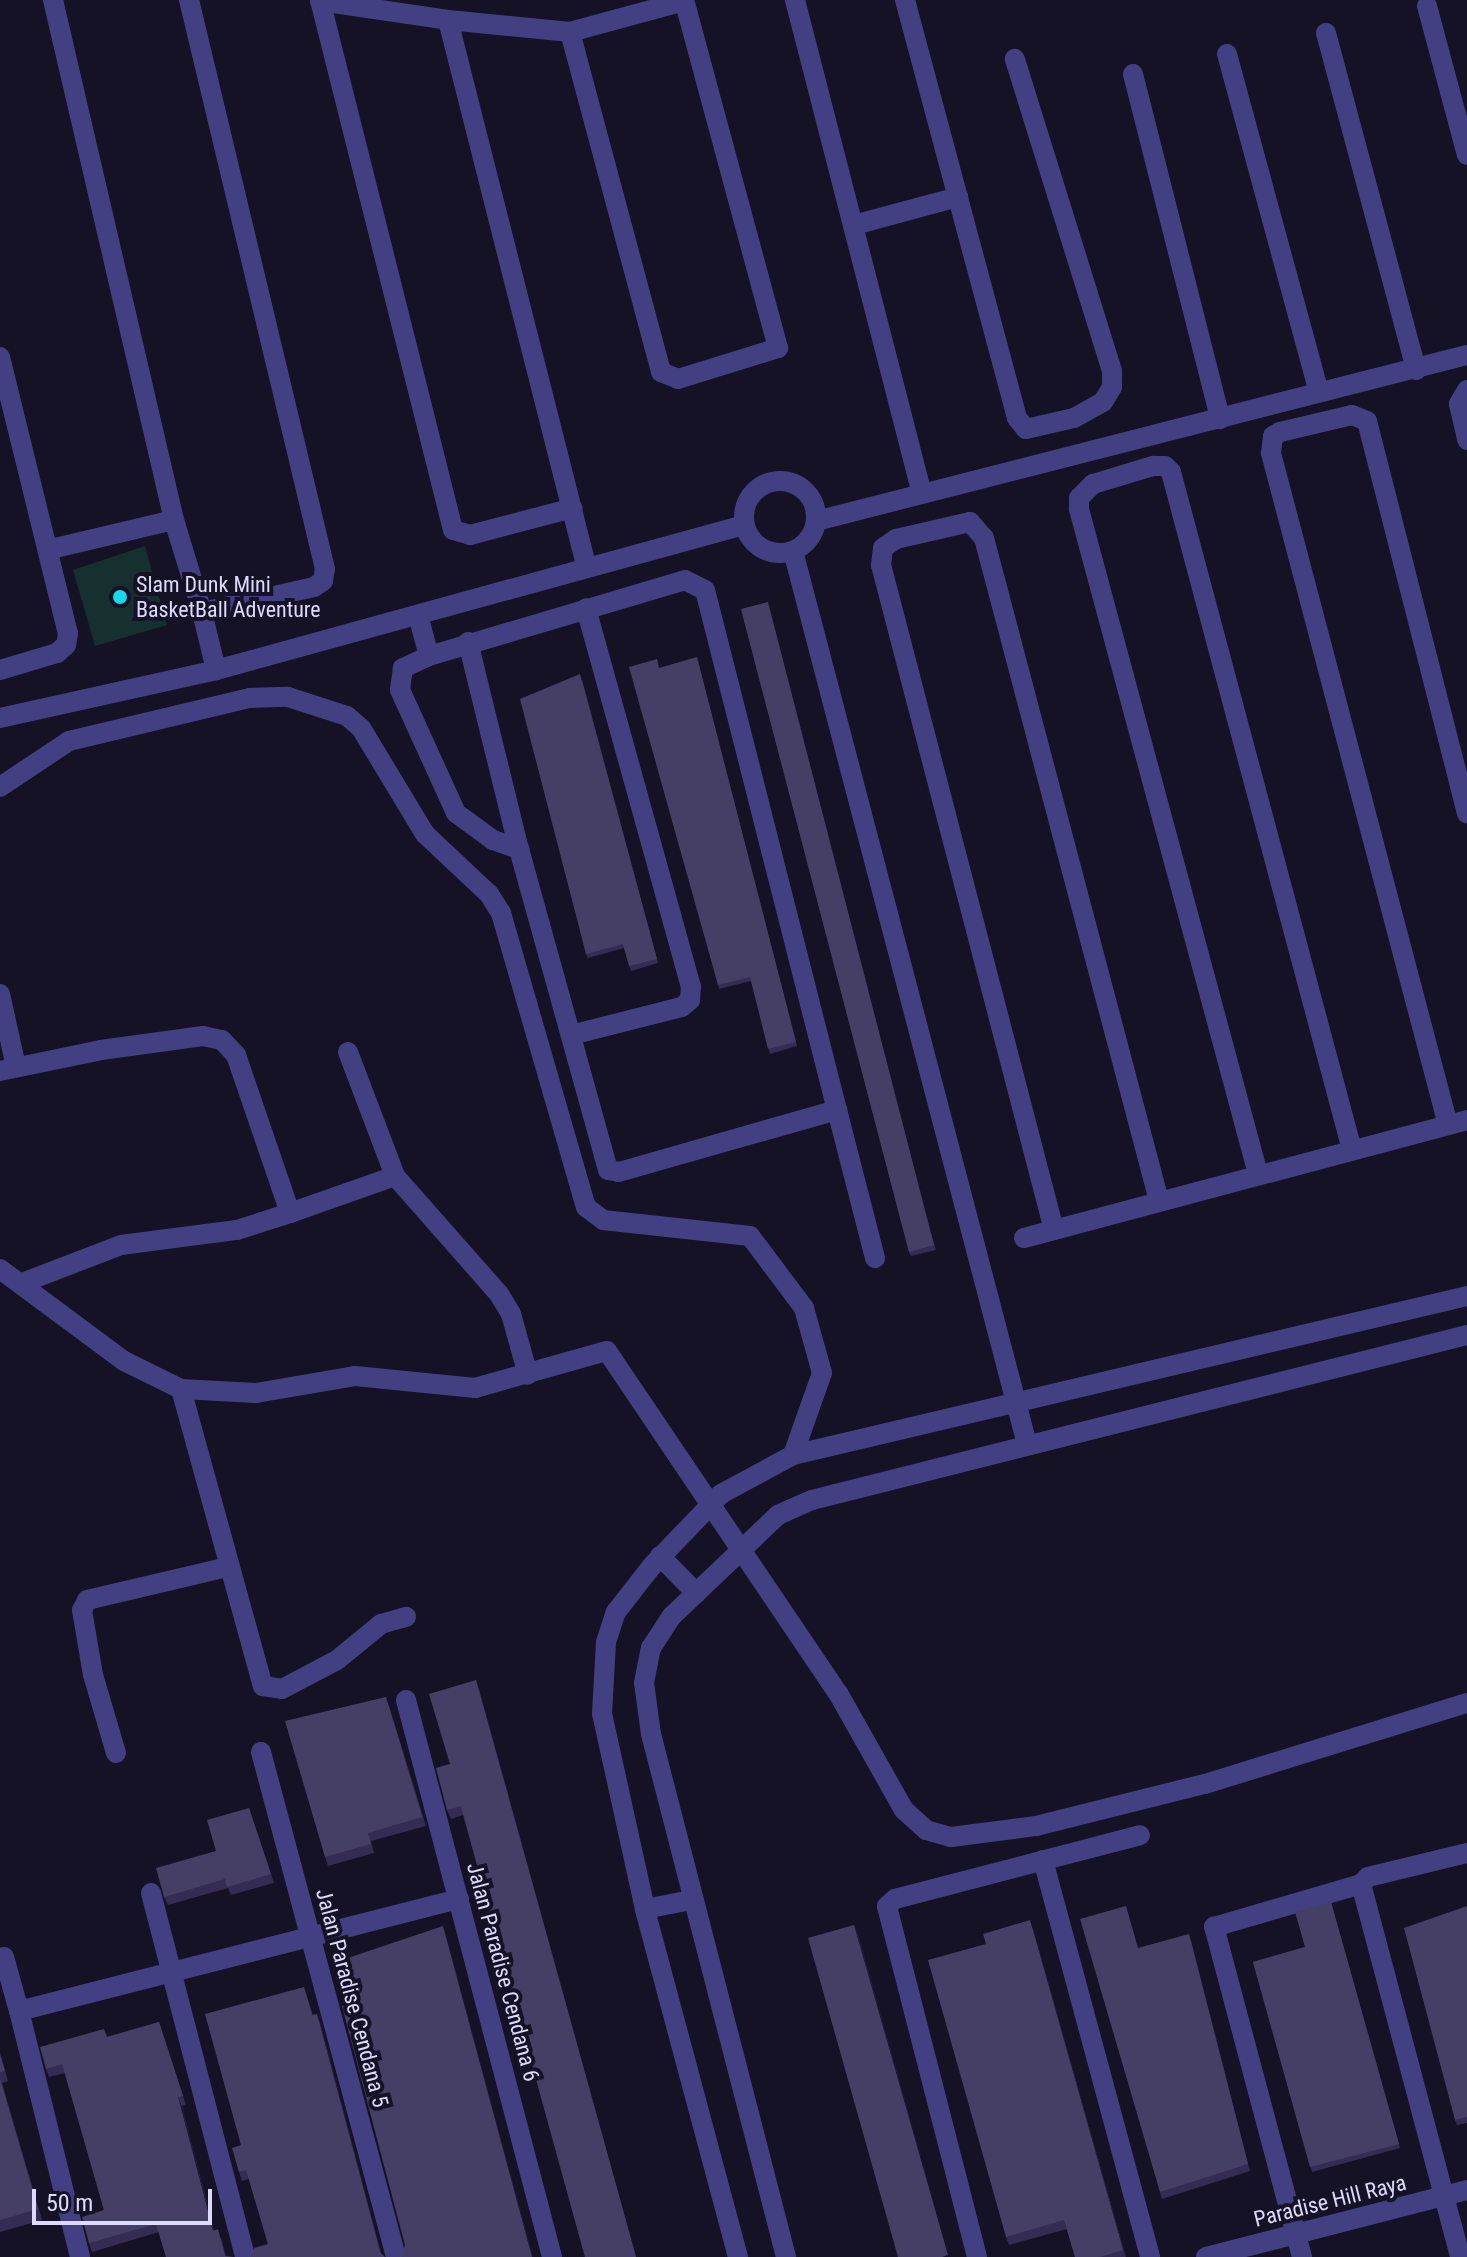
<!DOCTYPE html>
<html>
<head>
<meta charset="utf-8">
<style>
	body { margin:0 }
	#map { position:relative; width:1467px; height:2257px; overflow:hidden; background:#151226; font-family:"Roboto Condensed",sans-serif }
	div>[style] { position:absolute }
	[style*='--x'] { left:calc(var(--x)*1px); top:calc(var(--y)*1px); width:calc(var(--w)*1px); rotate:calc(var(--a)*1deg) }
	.green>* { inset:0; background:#15302f }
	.minor>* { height:20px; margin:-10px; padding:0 10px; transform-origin:10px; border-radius:10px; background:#424082 }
	.minor>.ring { margin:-10px; padding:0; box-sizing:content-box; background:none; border:20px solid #424082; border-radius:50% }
	.wall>* { inset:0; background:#342c53 }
	.shaded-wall>* { inset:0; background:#201a39 }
	.building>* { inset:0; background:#463f65 }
	.dots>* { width:22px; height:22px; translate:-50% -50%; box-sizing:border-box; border:4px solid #151226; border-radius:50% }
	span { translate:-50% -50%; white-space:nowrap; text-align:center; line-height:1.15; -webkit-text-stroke:8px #151226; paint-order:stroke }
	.poi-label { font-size:22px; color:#dedafc }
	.left { translate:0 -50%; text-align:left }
	.street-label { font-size:22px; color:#dedafc }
	.scale { position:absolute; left:32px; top:2189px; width:180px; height:36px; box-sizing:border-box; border:4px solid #dedafc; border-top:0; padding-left:10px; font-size:24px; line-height:28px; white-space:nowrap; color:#dedafc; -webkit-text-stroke:6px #151226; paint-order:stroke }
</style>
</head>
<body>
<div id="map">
	<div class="green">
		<i style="clip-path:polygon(145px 546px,167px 625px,95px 646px,73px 570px)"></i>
	</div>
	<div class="minor">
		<i style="--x:53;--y:0;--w:534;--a:76.9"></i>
		<i style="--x:174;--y:520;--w:96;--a:73.1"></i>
		<i style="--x:202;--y:612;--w:115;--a:-12.6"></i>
		<i style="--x:314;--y:587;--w:11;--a:-34"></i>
		<i style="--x:323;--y:581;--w:12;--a:-81"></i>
		<i style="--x:325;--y:569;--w:585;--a:-103.44"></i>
		<i style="--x:320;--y:0;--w:546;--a:75.91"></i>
		<i style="--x:453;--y:530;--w:18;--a:16"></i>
		<i style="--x:470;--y:535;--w:106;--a:-14.7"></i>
		<i style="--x:795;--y:0;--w:510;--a:75.58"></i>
		<i style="--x:905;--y:0;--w:433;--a:75"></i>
		<i style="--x:1017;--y:418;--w:14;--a:51"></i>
		<i style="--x:1026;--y:429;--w:49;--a:-12.9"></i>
		<i style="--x:1074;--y:418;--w:33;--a:-29"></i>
		<i style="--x:1103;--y:402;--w:17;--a:-59"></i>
		<i style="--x:1112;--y:387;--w:16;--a:-90"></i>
		<i style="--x:1112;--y:371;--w:327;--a:-107.3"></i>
		<i style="--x:320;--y:1;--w:129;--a:8.4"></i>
		<i style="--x:1427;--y:6;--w:154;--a:75"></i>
		<i style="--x:570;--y:32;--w:352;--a:75"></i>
		<i style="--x:661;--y:372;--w:18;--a:22"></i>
		<i style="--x:678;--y:379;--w:105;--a:-17.2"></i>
		<i style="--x:778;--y:348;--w:360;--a:-105.1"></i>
		<i style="--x:1326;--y:33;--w:349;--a:75"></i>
		<i style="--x:1227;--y:54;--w:351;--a:74.8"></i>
		<i style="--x:1133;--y:74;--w:356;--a:75.8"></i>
		<i style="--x:854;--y:225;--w:108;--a:-15.1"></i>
		<i style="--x:0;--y:357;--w:284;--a:76.2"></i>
		<i style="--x:68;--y:633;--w:12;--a:99"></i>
		<i style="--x:66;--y:645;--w:12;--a:138"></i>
		<i style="--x:57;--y:653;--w:59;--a:163.4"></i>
		<i style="--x:1467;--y:390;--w:16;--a:120"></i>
		<i style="--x:1459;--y:404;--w:37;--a:77"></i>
		<i class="ring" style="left:744px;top:481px;width:52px;height:52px"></i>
		<i style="--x:816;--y:521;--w:672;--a:-14.31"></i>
		<i style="--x:51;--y:549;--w:126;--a:-13.3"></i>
		<i style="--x:793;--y:551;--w:923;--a:75.32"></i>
		<i style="--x:586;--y:565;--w:562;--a:-104.21"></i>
		<i style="--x:448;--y:20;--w:123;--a:5.6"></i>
		<i style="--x:570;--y:32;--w:118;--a:-15.2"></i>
		<i style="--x:202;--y:612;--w:60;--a:76.4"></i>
		<i style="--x:418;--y:615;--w:42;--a:75"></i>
		<i style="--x:429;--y:656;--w:29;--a:155"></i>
		<i style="--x:403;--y:668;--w:22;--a:98"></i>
		<i style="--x:400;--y:690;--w:135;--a:65.5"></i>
		<i style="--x:456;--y:813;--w:46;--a:36.1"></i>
		<i style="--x:493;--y:840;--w:28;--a:19"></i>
		<i style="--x:519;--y:849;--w:333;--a:74.5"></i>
		<i style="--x:608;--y:1170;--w:11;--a:10"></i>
		<i style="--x:619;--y:1172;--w:227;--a:-15.9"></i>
		<i style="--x:837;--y:1110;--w:153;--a:75.6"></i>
		<i style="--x:468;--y:642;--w:213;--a:76.2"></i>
		<i style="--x:429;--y:656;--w:267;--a:-16.5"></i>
		<i style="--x:685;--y:580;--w:22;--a:27"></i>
		<i style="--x:705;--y:590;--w:536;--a:75.76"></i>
		<i style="--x:0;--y:718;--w:221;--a:-12.5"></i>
		<i style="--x:216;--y:670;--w:548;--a:-15.36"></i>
		<i style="--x:0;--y:787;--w:83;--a:-33.7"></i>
		<i style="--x:69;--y:741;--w:186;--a:-13.4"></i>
		<i style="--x:250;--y:698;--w:38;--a:-2"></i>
		<i style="--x:288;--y:697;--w:62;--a:17.9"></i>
		<i style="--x:347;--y:716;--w:18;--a:41"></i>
		<i style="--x:361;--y:728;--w:124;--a:58.9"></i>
		<i style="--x:425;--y:834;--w:88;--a:43.2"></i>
		<i style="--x:489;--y:894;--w:22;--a:58"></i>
		<i style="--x:501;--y:913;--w:306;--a:73.9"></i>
		<i style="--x:586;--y:1207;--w:21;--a:37"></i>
		<i style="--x:603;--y:1220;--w:148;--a:6.2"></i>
		<i style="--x:750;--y:1236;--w:90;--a:53.1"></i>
		<i style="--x:804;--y:1308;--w:67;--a:74.5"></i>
		<i style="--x:822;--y:1373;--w:87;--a:109.5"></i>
		<i style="--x:0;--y:994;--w:75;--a:77.6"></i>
		<i style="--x:571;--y:1035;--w:114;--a:-14.2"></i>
		<i style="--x:682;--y:1007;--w:11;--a:-41"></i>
		<i style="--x:690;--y:1000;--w:13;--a:-86"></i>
		<i style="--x:691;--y:987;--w:393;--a:-105.5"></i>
		<i style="--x:348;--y:1052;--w:133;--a:69.2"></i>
		<i style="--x:395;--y:1176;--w:157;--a:48.6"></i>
		<i style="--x:499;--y:1294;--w:23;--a:59"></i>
		<i style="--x:511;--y:1314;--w:63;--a:74.4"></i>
		<i style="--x:0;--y:1071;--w:103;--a:-11.7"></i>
		<i style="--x:101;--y:1050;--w:103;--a:-7.8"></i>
		<i style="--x:203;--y:1036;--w:19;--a:12"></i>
		<i style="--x:222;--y:1040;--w:21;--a:47"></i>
		<i style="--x:236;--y:1055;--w:167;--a:71.1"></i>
		<i style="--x:290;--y:1213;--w:111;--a:-19.4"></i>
		<i style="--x:1448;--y:1125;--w:695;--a:-104.76"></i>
		<i style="--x:1271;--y:453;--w:17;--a:-83"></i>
		<i style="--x:1273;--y:436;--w:8;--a:-30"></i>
		<i style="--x:1280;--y:432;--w:74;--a:-13.3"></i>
		<i style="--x:1352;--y:415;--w:16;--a:22"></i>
		<i style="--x:1367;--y:421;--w:405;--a:75.7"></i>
		<i style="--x:1258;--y:1174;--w:689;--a:-105.07"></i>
		<i style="--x:1079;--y:509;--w:11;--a:-90"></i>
		<i style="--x:1079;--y:498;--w:20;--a:-45"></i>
		<i style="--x:1093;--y:484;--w:63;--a:-16.7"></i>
		<i style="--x:1153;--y:466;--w:12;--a:0"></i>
		<i style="--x:1165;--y:466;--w:8;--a:45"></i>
		<i style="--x:1171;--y:472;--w:702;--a:75.05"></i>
		<i style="--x:1054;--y:1230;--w:687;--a:-104.58"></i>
		<i style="--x:881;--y:565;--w:17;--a:-83"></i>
		<i style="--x:883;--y:548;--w:16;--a:-35"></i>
		<i style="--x:896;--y:539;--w:76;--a:-12.9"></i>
		<i style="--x:970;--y:522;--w:21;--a:49"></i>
		<i style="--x:984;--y:538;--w:686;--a:75.21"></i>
		<i style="--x:1024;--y:1238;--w:458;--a:-14.9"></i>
		<i style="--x:0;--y:1269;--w:154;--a:36.6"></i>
		<i style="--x:124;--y:1361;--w:64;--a:26.2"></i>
		<i style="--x:181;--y:1389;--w:75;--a:3.1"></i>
		<i style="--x:256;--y:1393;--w:100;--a:-9.7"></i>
		<i style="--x:355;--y:1376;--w:121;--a:5.7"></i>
		<i style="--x:475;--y:1388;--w:137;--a:-15.7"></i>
		<i style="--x:607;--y:1351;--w:413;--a:56"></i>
		<i style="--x:838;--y:1693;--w:134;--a:60.6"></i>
		<i style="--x:904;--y:1810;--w:30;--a:42"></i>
		<i style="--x:926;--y:1830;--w:26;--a:16"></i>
		<i style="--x:951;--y:1837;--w:86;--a:-7.4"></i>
		<i style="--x:1036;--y:1826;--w:174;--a:-14"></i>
		<i style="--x:1205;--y:1784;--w:274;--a:-17.2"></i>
		<i style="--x:22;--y:1283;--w:106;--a:-21"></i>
		<i style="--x:121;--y:1245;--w:117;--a:-7.4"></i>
		<i style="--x:237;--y:1230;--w:56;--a:-17.8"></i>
		<i style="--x:181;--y:1389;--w:308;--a:74.6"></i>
		<i style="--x:263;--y:1686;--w:19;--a:9"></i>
		<i style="--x:282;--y:1689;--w:62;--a:-27.8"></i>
		<i style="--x:337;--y:1660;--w:57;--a:-39.3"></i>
		<i style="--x:381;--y:1624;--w:26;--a:-16"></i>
		<i style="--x:660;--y:1556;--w:52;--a:45.8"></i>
		<i style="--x:406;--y:1700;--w:576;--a:75.31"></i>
		<i style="--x:261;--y:1752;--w:523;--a:75.03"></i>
		<i style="--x:116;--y:1753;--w:81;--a:-106.4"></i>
		<i style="--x:93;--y:1675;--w:66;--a:-99.6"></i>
		<i style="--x:82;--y:1610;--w:11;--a:-63"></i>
		<i style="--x:87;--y:1600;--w:145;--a:-13.2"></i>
		<i style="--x:1043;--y:1860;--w:411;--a:74.9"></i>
		<i style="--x:1361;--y:1884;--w:386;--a:75.1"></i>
		<i style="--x:151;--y:1893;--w:376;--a:75.5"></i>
		<i style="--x:645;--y:1909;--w:47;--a:-11.1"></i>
		<i style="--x:4;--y:1957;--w:56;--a:74.5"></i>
		<i style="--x:80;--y:2257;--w:253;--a:-103.9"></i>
		<i style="--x:19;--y:2011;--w:454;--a:-14.3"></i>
		<i style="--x:738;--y:2257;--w:360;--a:-105"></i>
		<i style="--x:645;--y:1909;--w:200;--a:-102.4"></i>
		<i style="--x:602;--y:1714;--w:72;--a:-86.8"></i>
		<i style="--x:606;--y:1642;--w:32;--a:-72"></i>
		<i style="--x:616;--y:1612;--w:57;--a:-52.1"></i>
		<i style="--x:651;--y:1567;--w:101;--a:-46.2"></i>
		<i style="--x:721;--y:1494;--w:82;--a:-28.4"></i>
		<i style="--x:793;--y:1455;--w:693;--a:-13.27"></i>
		<i style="--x:786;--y:2257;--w:540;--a:-104.47"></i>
		<i style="--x:651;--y:1734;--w:51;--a:-97.8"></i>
		<i style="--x:644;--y:1683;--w:36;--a:-79"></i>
		<i style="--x:651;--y:1648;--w:38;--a:-57"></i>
		<i style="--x:672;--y:1616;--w:146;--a:-43.6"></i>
		<i style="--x:778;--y:1515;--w:37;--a:-24"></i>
		<i style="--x:812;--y:1500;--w:675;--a:-14.14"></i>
		<i style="--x:977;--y:2257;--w:362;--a:-104.4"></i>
		<i style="--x:887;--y:1906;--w:11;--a:-41"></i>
		<i style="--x:895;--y:1899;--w:253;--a:-14.6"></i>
		<i style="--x:1206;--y:2257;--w:269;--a:-14.4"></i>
		<i style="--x:1302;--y:2257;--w:342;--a:-104.9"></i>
		<i style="--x:1214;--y:1927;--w:153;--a:-16.3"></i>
		<i style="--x:1361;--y:1884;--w:10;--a:-45"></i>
		<i style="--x:1368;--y:1877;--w:102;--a:-13.6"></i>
	</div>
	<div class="wall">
		<i style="clip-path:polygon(741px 609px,936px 1250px,911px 1256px,909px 1252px)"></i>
		<i style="clip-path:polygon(698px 662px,797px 1046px,770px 1054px,751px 981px,719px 989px,718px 985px,660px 668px)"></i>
		<i style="clip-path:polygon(582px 679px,658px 963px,631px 971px,624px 948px,588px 958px,586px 954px)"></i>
		<i style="clip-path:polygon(476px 1680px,479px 1689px,636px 2257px,585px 2257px,463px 1815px,451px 1819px,447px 1810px,450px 1764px)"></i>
		<i style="clip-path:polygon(389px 1706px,426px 1826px,371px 1841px,374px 1853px,328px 1866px,325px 1857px)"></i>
		<i style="clip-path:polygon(249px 1808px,274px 1883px,231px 1895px,228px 1888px,168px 1905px,164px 1897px,216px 1851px)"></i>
		<i style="clip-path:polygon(1331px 1902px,1400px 2148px,1312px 2172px,1253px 1962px,1305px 1947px)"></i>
		<i style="clip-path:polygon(1467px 1906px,1467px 2123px,1457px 2125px,1455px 2120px)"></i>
		<i style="clip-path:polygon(1033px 1929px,1126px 2257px,1075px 2257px,1067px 2229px,1009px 2245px,1006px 2237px,986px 1944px)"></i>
		<i style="clip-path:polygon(1191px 1940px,1250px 2171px,1162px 2199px,1160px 2192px,1139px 1948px)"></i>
		<i style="clip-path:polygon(304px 1987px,313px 2015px,320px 2022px,381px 2253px,268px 2244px,249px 2179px,242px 2181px,239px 2172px)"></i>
		<i style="clip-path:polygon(159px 2022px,186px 2105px,182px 2106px,214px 2230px,221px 2238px,226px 2256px,166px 2257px,159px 2232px,92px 2252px,89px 2243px,104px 2210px,65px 2073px,49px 2077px,46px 2069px,107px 2037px)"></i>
		<i style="clip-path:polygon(0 2052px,8px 2081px,2px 2083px,42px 2220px,0 2232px)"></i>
	</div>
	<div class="shaded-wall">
		<i style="clip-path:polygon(476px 1680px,479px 1689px,636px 2257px)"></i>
		<i style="clip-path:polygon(1030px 1920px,1033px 1929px,1126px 2257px,1123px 2250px)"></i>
		<i style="clip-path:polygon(854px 1925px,858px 1933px,949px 2257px)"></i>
		<i style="clip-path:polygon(443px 1926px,446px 1935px,533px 2257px,532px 2257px)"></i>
		<i style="clip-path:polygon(1189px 1934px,1191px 1940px,1250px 2171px,1248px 2164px)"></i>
		<i style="clip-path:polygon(317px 2014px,320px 2022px,382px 2257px)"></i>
		<i style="clip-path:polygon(178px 2097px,182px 2106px,216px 2239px,213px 2231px)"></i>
	</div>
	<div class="building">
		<i style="clip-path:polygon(768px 602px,934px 1245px,909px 1252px,741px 609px)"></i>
		<i style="clip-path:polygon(697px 657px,796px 1042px,768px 1049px,750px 977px,718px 985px,629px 667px,657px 659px,659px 668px)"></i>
		<i style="clip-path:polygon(580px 674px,657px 959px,629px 966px,623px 944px,586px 954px,520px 699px)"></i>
		<i style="clip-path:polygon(476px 1680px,636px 2257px,585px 2257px,461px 1806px,447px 1810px,436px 1768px,450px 1764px,429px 1694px)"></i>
		<i style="clip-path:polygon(386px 1697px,422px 1817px,368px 1833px,371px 1844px,325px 1857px,285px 1721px)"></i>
		<i style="clip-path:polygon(249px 1808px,271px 1874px,227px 1887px,225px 1879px,164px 1897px,156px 1868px,216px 1851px,207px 1820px)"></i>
		<i style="clip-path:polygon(1331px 1902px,1399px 2144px,1310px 2167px,1253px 1962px,1305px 1947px,1295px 1912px)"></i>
		<i style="clip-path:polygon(1126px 1906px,1138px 1948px,1189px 1934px,1248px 2164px,1160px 2192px,1080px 1919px)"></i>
		<i style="clip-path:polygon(1467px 1906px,1467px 2117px,1455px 2120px,1404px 1928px)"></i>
		<i style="clip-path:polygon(1030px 1920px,1123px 2250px,1100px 2257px,1075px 2257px,1064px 2220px,1006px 2237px,928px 1960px,986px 1944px,983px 1934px)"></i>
		<i style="clip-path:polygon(854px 1925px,948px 2255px,942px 2257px,898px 2257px,808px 1938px)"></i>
		<i style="clip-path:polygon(443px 1926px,532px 2257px,402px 2257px,405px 2245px,342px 2006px,349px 2004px,336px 1962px)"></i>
		<i style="clip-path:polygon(304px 1987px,312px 2015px,317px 2014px,380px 2252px,385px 2257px,251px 2257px,254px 2248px,268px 2244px,246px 2170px,239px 2172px,232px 2148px,241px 2145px,205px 2014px)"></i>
		<i style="clip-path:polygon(159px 2022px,183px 2096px,178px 2097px,213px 2231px,218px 2229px,225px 2256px,234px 2257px,166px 2257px,156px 2224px,89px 2243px,82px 2217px,104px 2210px,62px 2064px,46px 2069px,40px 2047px,104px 2029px,107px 2037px)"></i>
		<i style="clip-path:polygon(0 2055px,5px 2071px,0 2072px)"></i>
		<i style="clip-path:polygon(0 2079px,38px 2209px,0 2220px)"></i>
	</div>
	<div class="dots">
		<i style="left:120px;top:597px;background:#15d9ed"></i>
	</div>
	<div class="poi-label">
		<span class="left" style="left:136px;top:597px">Slam Dunk Mini<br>BasketBall Adventure</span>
	</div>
	<div class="street-label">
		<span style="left:503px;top:1972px;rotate:75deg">Jalan Paradise Cendana 6</span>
		<span style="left:352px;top:1998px;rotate:75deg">Jalan Paradise Cendana 5</span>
		<span style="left:1330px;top:2201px;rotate:-14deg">Paradise Hill Raya</span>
	</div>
	<div class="scale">50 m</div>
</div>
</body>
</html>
